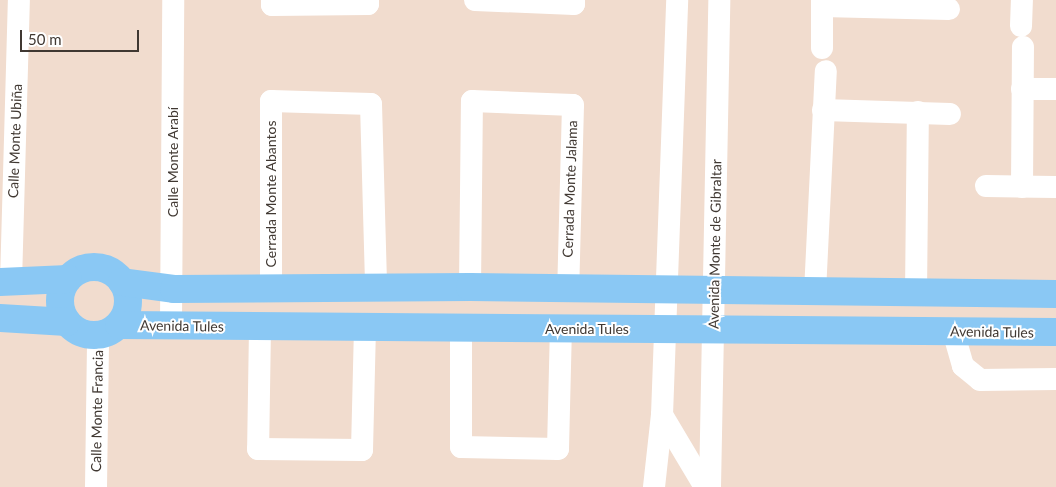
<!DOCTYPE html>
<html>
<head>
<meta charset="utf-8">
<style>
	body { margin:0 }
	#map { position:relative; width:1056px; height:487px; overflow:hidden; background:#f1dcce; font-family:Lato,sans-serif }
	div>[style] { position:absolute }
	[style*='--x'] { left:calc(var(--x)*1px); top:calc(var(--y)*1px); width:calc(var(--w)*1px); rotate:calc(var(--a)*1deg) }
	.minor>* { height:22px; margin:-11px; padding:0 11px; transform-origin:11px; border-radius:11px; background:#fff }
	.major>* { height:28px; margin:-14px; padding:0 14px; transform-origin:14px; border-radius:14px; background:#8ac8f4 }
	.major>.ring { margin:-14px; padding:0; box-sizing:content-box; background:none; border:28px solid #8ac8f4; border-radius:50% }
	span { translate:-50% -50%; white-space:nowrap; text-align:center; line-height:1.15; -webkit-text-stroke:4px #fff; paint-order:stroke }
	.street-label { font-size:14px; color:#403832 }
	.scale { position:absolute; left:20px; top:30px; width:119px; height:22px; box-sizing:border-box; border:2px solid #403832; border-top:0; padding-left:6px; font-size:15px; line-height:18px; white-space:nowrap; color:#403832; -webkit-text-stroke:4px #fff; paint-order:stroke }
</style>
</head>
<body>
<div id="map">
	<div class="minor">
		<i style="--x:272;--y:0;--w:5;--a:90"></i>
		<i style="--x:272;--y:5;--w:96;--a:-0.6"></i>
		<i style="--x:368;--y:4;--w:4;--a:-90"></i>
		<i style="--x:475;--y:0;--w:99;--a:2.3"></i>
		<i style="--x:574;--y:4;--w:4;--a:-90"></i>
		<i style="--x:822;--y:0;--w:48;--a:90"></i>
		<i style="--x:822;--y:6;--w:127;--a:1.4"></i>
		<i style="--x:1021;--y:26;--w:26;--a:-88"></i>
		<i style="--x:1022;--y:89;--w:34;--a:0"></i>
		<i style="--x:823;--y:110;--w:127;--a:1.8"></i>
		<i style="--x:986;--y:186;--w:70;--a:0.8"></i>
		<i style="--x:1022;--y:187;--w:140;--a:-89.6"></i>
		<i style="--x:11;--y:282;--w:282;--a:-88.4"></i>
		<i style="--x:271;--y:287;--w:186;--a:-90"></i>
		<i style="--x:271;--y:101;--w:100;--a:1.7"></i>
		<i style="--x:371;--y:104;--w:183;--a:88.4"></i>
		<i style="--x:470;--y:287;--w:186;--a:-89.4"></i>
		<i style="--x:472;--y:101;--w:101;--a:2.3"></i>
		<i style="--x:573;--y:105;--w:185;--a:91.5"></i>
		<i style="--x:815;--y:292;--w:221;--a:-87.2"></i>
		<i style="--x:916;--y:293;--w:181;--a:-89.4"></i>
		<i style="--x:171;--y:324;--w:324;--a:-89.6"></i>
		<i style="--x:260;--y:328;--w:121;--a:90.9"></i>
		<i style="--x:258;--y:449;--w:104;--a:0.6"></i>
		<i style="--x:362;--y:450;--w:122;--a:-88.6"></i>
		<i style="--x:461;--y:328;--w:119;--a:90"></i>
		<i style="--x:461;--y:447;--w:97;--a:1.2"></i>
		<i style="--x:558;--y:449;--w:120;--a:-88.6"></i>
		<i style="--x:953;--y:331;--w:36;--a:74"></i>
		<i style="--x:963;--y:366;--w:22;--a:39"></i>
		<i style="--x:980;--y:380;--w:76;--a:-0.8"></i>
		<i style="--x:662;--y:415;--w:84;--a:59.2"></i>
		<i style="--x:96;--y:487;--w:152;--a:-89.2"></i>
		<i style="--x:654;--y:487;--w:72;--a:-83.7"></i>
		<i style="--x:662;--y:415;--w:415;--a:-87.9"></i>
		<i style="--x:710;--y:487;--w:487;--a:-88.9"></i>
	</div>
	<div class="major">
		<i class="ring" style="left:60px;top:267px;width:40px;height:40px"></i>
		<i style="--x:0;--y:282;--w:68;--a:-2.5"></i>
		<i style="--x:122;--y:282;--w:52;--a:7.7"></i>
		<i style="--x:174;--y:289;--w:296;--a:-0.4"></i>
		<i style="--x:470;--y:287;--w:586;--a:0.68"></i>
		<i style="--x:0;--y:318;--w:67;--a:3.4"></i>
		<i style="--x:119;--y:325;--w:937;--a:0.43"></i>
	</div>
	<div class="street-label">
		<span style="left:15px;top:141px;rotate:-88deg">Calle Monte Ubiña</span>
		<span style="left:173px;top:162px;rotate:-90deg">Calle Monte Arabí</span>
		<span style="left:570px;top:189px;rotate:-88deg">Cerrada Monte Jalama</span>
		<span style="left:271px;top:194px;rotate:-90deg">Cerrada Monte Abantos</span>
		<span style="left:715px;top:244px;rotate:-89deg">Avenida Monte de Gibraltar</span>
		<span style="left:182px;top:326px;rotate:1deg">Avenida Tules</span>
		<span style="left:587px;top:329px">Avenida Tules</span>
		<span style="left:992px;top:332px;rotate:1deg">Avenida Tules</span>
		<span style="left:97px;top:411px;rotate:-89deg">Calle Monte Francia</span>
	</div>
	<div class="scale">50 m</div>
</div>
</body>
</html>
